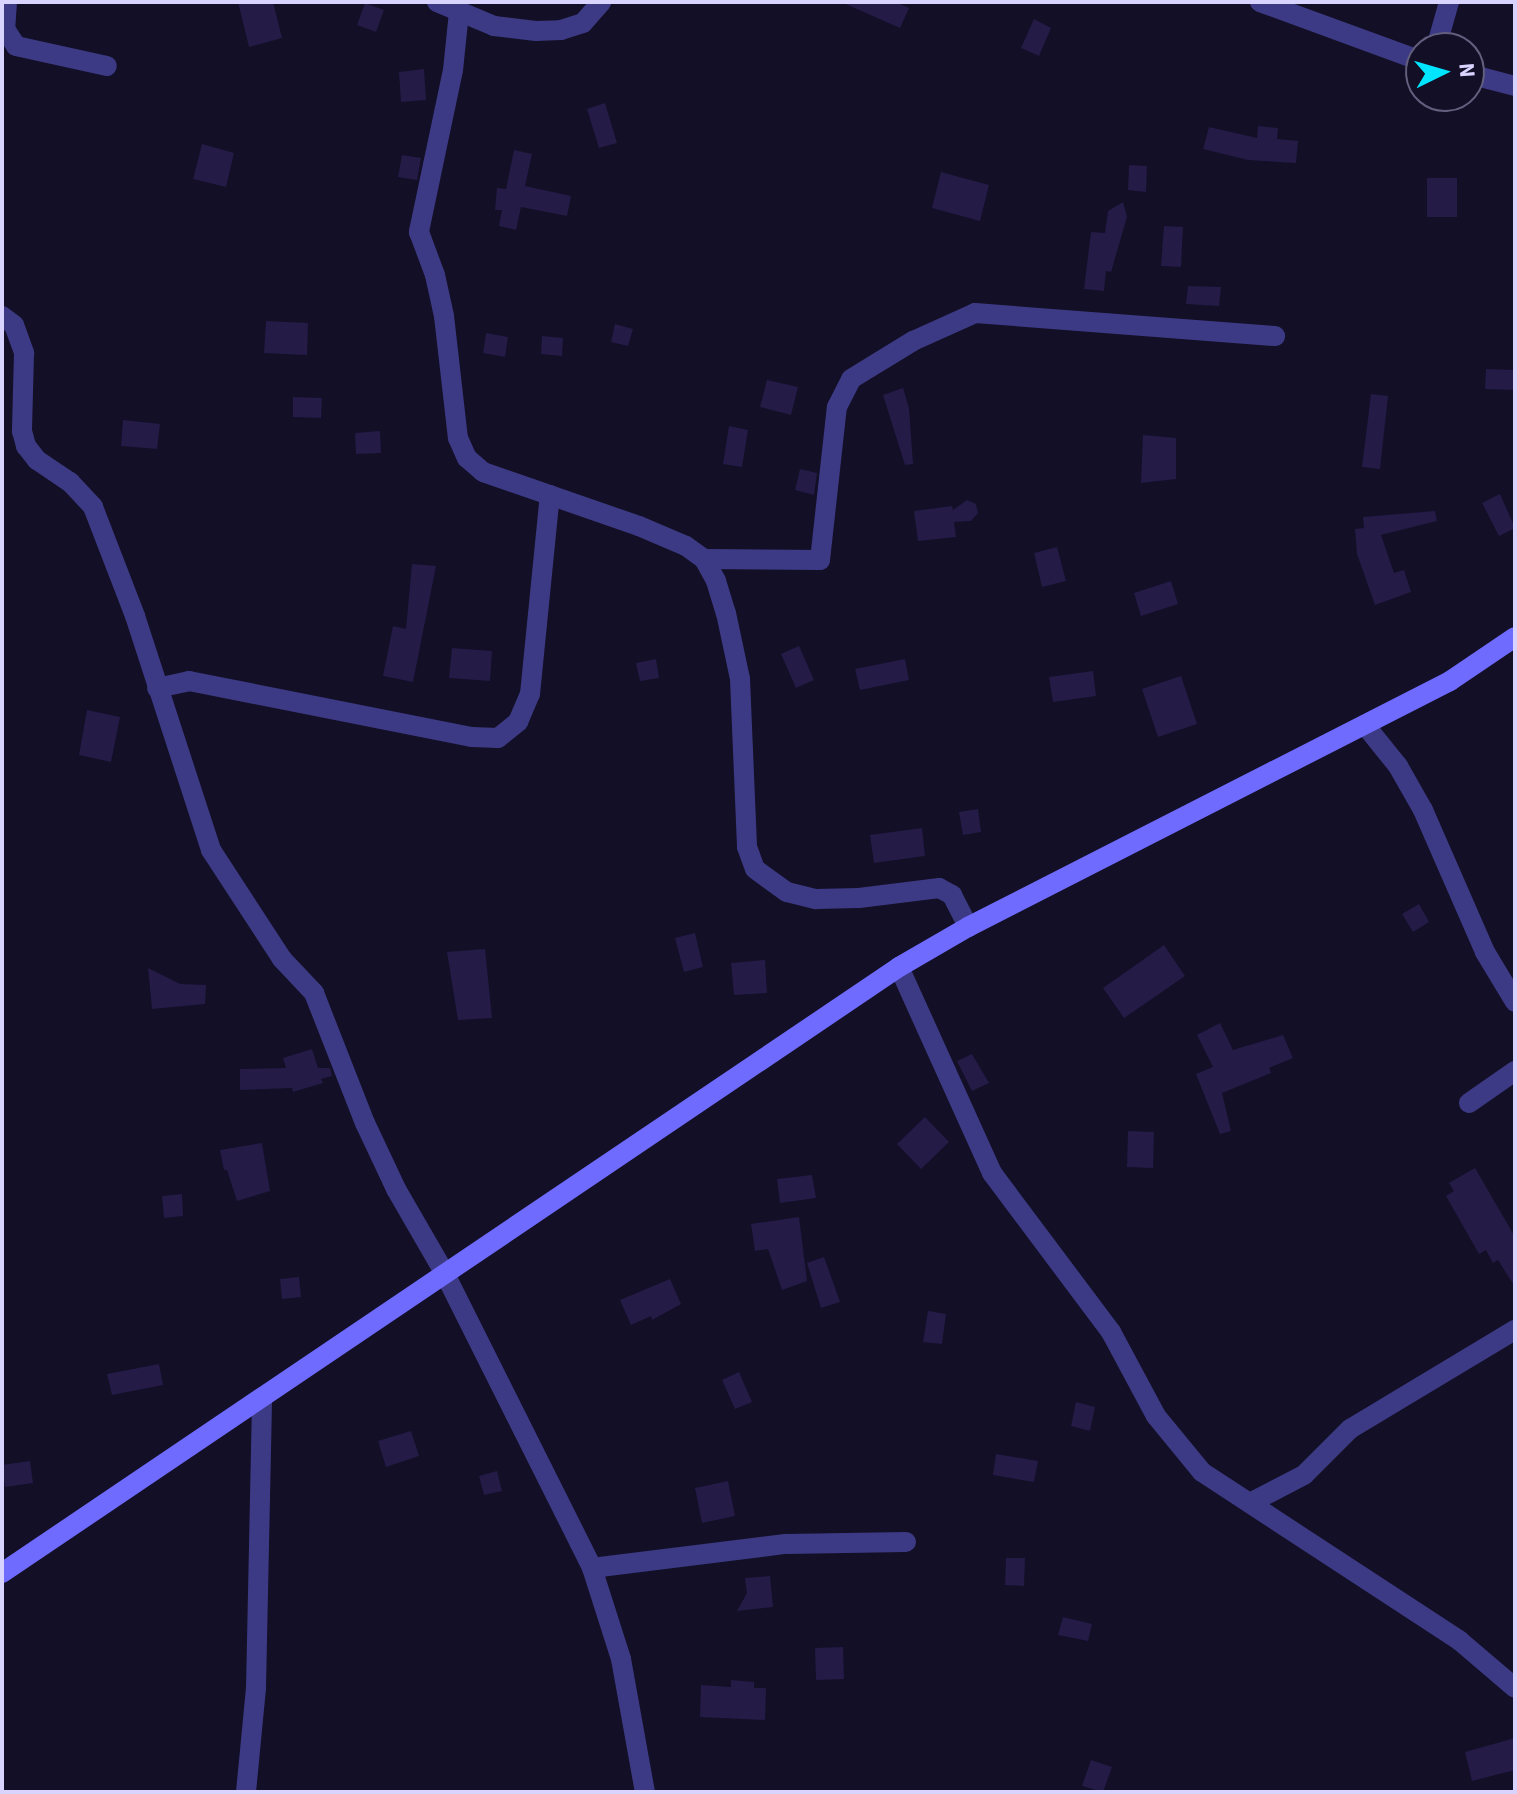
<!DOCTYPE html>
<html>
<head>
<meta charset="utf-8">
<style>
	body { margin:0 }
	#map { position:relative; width:1517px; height:1794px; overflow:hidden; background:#130f26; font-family:"Source Sans 3",sans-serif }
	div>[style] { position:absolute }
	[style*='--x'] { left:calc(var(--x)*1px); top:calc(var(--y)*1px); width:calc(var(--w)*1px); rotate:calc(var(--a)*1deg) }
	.building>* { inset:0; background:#241b47 }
	.street>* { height:20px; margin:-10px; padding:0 10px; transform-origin:10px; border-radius:10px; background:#3d3a85 }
	.secondary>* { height:20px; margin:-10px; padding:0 10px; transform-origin:10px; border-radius:10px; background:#6f6bff }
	span { translate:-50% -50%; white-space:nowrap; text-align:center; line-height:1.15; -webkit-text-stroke:6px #130f26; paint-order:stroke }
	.frame { position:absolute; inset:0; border:4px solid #d9d4ff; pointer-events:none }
	.north { position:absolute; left:1405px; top:32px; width:80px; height:80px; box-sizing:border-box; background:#130f26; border:2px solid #625e7d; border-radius:50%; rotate:85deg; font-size:22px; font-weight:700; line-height:32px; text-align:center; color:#d9d4ff }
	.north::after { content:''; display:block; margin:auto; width:28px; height:36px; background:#00e5ff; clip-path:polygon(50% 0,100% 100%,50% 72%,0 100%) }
</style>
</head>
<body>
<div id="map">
	<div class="building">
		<i style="clip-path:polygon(238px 2px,273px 2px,282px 38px,249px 47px)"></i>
		<i style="clip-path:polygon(841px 2px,896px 2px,909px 8px,900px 28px)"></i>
		<i style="clip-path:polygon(365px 3px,384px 10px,376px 32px,357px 25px)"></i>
		<i style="clip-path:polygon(1034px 19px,1051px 28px,1039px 56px,1021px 48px)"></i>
		<i style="clip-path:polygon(424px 69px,426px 100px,401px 102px,399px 72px)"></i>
		<i style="clip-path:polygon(605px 103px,617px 143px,599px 148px,587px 109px)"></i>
		<i style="clip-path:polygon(1258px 126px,1278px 128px,1277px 139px,1298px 141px,1296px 163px,1248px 160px,1203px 149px,1209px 127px,1257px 138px)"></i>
		<i style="clip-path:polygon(202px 144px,234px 153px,226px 187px,193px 179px)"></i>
		<i style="clip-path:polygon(514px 150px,532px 154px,525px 186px,571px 196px,567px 216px,521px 207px,516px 230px,499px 226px,502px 210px,495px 210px,497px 188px,506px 189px)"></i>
		<i style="clip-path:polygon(402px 155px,421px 158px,417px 180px,398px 177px)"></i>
		<i style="clip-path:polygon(1129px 165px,1147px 166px,1146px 192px,1128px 190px)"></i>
		<i style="clip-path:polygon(941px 172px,989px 185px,980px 221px,932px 208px)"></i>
		<i style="clip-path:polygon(1427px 178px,1457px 178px,1457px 217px,1427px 217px)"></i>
		<i style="clip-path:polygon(1123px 202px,1127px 217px,1111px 272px,1106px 271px,1104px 291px,1084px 289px,1091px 232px,1105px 233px,1108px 211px)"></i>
		<i style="clip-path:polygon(1164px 226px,1183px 227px,1181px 267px,1161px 266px)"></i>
		<i style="clip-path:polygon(1188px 286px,1221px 287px,1219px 306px,1186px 304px)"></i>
		<i style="clip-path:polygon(266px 321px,308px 323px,307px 355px,264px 353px)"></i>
		<i style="clip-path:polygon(615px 324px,633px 329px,628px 346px,611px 342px)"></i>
		<i style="clip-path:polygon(486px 333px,508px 337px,505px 357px,483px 353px)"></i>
		<i style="clip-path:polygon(542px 336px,563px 338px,562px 356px,541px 354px)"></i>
		<i style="clip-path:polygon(1486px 369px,1515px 370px,1515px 390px,1485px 389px)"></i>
		<i style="clip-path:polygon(767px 380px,798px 387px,791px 415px,760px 407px)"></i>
		<i style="clip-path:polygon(903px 388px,909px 408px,913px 464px,905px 465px,883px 395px)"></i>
		<i style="clip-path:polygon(1371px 394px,1388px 396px,1380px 469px,1362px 467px)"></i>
		<i style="clip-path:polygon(293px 397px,322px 398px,321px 418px,293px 417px)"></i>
		<i style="clip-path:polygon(123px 420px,160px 424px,157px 449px,121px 446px)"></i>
		<i style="clip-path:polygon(729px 426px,748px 430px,742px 467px,723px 464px)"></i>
		<i style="clip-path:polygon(380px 431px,381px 453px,356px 454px,355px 433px)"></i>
		<i style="clip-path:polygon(1143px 435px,1176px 438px,1176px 479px,1141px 483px)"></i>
		<i style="clip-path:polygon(800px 469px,817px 473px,814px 495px,795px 490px)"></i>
		<i style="clip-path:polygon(1500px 494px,1515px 528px,1499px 536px,1482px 503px)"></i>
		<i style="clip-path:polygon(967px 500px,976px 504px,978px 513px,971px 521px,954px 522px,956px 537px,918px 541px,914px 511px,952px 506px,953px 510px)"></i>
		<i style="clip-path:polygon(1435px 511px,1437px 521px,1381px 535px,1394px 573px,1404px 570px,1411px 592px,1375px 605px,1357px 554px,1355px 529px,1364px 528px,1363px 517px)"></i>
		<i style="clip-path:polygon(1057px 547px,1066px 581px,1042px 587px,1034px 553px)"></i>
		<i style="clip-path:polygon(412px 564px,436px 566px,413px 682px,383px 676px,393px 626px,406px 629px)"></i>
		<i style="clip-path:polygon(1171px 581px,1178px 604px,1141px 616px,1134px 593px)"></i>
		<i style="clip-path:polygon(799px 646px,814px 680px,796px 688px,781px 654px)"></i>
		<i style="clip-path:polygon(452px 648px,492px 651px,490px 681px,449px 678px)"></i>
		<i style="clip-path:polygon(656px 659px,659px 678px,640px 681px,636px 663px)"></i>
		<i style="clip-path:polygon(905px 659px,909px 680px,860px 690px,855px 669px)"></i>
		<i style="clip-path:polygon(1093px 671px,1096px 696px,1053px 702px,1049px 677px)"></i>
		<i style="clip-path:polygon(1181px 676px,1197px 724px,1158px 737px,1142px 689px)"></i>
		<i style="clip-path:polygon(87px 710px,120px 717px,111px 762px,79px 755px)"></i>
		<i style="clip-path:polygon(978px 809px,981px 832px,963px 835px,959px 812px)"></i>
		<i style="clip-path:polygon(922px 828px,925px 856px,874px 863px,870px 835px)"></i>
		<i style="clip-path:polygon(1419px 904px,1429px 922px,1413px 932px,1402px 914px)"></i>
		<i style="clip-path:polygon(695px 933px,703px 967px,684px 972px,675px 938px)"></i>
		<i style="clip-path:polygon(1164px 945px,1185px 976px,1124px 1018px,1103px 988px)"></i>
		<i style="clip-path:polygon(485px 949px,492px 1018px,458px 1020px,447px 952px)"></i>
		<i style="clip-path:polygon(765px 960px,767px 993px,734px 995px,731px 963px)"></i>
		<i style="clip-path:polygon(148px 968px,180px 984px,206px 985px,205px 1004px,152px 1009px)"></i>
		<i style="clip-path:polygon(1220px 1023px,1233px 1050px,1283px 1035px,1293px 1058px,1269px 1068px,1271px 1073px,1222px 1093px,1231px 1131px,1220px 1134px,1196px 1074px,1213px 1067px,1197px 1035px)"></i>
		<i style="clip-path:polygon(312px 1049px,318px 1068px,330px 1068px,332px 1076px,321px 1079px,323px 1083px,293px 1092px,292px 1088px,240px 1090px,240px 1069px,286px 1068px,283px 1058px)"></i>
		<i style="clip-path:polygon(972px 1054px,989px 1083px,972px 1091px,957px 1061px)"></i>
		<i style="clip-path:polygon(925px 1117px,949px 1142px,921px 1169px,897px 1144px)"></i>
		<i style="clip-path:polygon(1128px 1131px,1154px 1132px,1153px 1168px,1127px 1167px)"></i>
		<i style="clip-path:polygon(262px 1143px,270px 1191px,237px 1201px,227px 1170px,224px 1170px,220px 1150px)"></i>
		<i style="clip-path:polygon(1475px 1168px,1515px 1237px,1515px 1287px,1498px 1260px,1493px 1263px,1486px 1250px,1479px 1254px,1446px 1196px,1454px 1191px,1449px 1183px)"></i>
		<i style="clip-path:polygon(812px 1175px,816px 1198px,780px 1203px,777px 1179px)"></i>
		<i style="clip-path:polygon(182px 1194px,183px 1216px,164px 1218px,162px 1196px)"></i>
		<i style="clip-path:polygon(799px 1217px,807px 1281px,782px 1290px,768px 1249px,755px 1251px,751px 1224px)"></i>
		<i style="clip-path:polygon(824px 1257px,840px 1302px,821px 1308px,807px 1263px)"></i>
		<i style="clip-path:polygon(299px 1277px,301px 1297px,282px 1299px,280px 1279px)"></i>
		<i style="clip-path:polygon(670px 1279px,681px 1304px,652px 1320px,651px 1316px,631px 1325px,620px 1300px)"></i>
		<i style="clip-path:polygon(928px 1311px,946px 1314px,942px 1344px,923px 1342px)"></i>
		<i style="clip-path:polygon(159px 1364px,163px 1385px,112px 1395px,107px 1374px)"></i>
		<i style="clip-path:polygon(739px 1372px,752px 1402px,735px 1409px,722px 1380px)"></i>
		<i style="clip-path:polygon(1076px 1402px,1095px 1407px,1090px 1431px,1071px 1426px)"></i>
		<i style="clip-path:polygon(411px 1431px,419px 1456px,386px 1467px,378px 1441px)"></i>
		<i style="clip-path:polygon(996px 1454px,1038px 1461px,1034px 1482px,993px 1475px)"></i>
		<i style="clip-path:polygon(30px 1461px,33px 1483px,5px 1487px,2px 1465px)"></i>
		<i style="clip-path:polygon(497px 1471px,502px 1491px,484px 1495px,479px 1476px)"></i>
		<i style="clip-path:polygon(728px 1481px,735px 1516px,702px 1523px,695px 1488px)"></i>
		<i style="clip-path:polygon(1006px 1558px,1025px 1558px,1024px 1586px,1005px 1585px)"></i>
		<i style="clip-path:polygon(770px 1576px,773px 1607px,737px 1611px,747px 1593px,745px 1578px)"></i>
		<i style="clip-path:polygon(1063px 1617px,1092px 1624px,1088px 1641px,1058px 1635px)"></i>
		<i style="clip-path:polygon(843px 1647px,844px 1679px,816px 1680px,815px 1648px)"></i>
		<i style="clip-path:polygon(731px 1680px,754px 1682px,754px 1688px,766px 1688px,765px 1720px,700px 1717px,701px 1685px,731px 1687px)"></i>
		<i style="clip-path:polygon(1515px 1738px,1515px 1770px,1472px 1781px,1465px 1752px)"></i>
		<i style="clip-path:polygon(1091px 1760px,1112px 1767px,1103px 1792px,1082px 1786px)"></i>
	</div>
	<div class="street">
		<i style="--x:7;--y:2;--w:27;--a:94"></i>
		<i style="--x:5;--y:29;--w:20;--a:57"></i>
		<i style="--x:16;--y:46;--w:93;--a:12.4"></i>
		<i style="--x:437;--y:2;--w:62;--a:22.8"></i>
		<i style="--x:494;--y:26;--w:42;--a:6.8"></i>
		<i style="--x:536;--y:31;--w:25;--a:-2"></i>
		<i style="--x:561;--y:30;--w:23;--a:-18"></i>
		<i style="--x:583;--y:23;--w:28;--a:-49"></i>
		<i style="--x:1260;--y:2;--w:171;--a:20.1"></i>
		<i style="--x:459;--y:12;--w:58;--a:95.9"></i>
		<i style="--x:453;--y:70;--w:166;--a:101.9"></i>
		<i style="--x:419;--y:232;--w:46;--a:69.6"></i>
		<i style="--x:435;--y:275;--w:42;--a:77.6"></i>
		<i style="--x:444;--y:316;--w:123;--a:83.5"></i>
		<i style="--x:458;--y:438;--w:22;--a:66"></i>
		<i style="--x:467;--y:458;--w:21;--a:41"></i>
		<i style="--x:483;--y:472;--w:165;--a:19.1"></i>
		<i style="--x:639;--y:526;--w:51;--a:23.1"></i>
		<i style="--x:686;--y:546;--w:22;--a:36"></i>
		<i style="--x:704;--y:559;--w:25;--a:61"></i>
		<i style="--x:716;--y:581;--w:34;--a:73"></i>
		<i style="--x:726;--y:613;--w:67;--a:78"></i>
		<i style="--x:740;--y:679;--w:168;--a:87.6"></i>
		<i style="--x:747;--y:847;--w:23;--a:70"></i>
		<i style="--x:755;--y:869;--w:39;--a:36"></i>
		<i style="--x:787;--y:892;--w:30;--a:14"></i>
		<i style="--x:816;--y:899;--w:43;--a:-1.3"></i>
		<i style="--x:859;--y:898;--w:81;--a:-7.1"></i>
		<i style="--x:939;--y:888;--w:15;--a:28"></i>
		<i style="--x:952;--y:895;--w:36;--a:63"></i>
		<i style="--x:1436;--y:48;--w:48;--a:-74.2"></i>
		<i style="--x:1469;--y:74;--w:48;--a:14.6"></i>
		<i style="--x:2;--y:316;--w:15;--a:37"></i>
		<i style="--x:14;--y:325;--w:30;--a:70"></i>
		<i style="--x:24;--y:353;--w:78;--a:91.5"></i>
		<i style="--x:22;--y:431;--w:16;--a:75"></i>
		<i style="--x:26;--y:446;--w:18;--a:52"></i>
		<i style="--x:37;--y:460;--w:40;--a:34"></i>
		<i style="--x:70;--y:482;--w:34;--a:47"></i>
		<i style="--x:93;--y:507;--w:117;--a:68.9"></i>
		<i style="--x:135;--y:616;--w:246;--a:72"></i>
		<i style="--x:211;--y:850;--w:130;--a:56.9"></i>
		<i style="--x:282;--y:959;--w:47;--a:46.7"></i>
		<i style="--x:314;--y:993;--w:140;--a:68.6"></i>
		<i style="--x:365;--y:1123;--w:73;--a:64.8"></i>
		<i style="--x:396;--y:1189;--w:98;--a:60"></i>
		<i style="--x:445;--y:1274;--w:329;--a:63.4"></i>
		<i style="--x:592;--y:1568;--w:96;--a:72.3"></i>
		<i style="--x:621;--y:1659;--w:135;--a:79.8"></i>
		<i style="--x:704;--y:559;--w:116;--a:0.5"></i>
		<i style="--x:820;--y:560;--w:154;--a:-83.7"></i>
		<i style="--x:837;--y:407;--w:31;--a:-63"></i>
		<i style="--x:851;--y:379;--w:73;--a:-31.5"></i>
		<i style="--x:913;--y:341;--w:68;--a:-24.3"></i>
		<i style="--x:975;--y:313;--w:301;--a:4.4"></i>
		<i style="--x:157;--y:688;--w:33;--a:-12"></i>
		<i style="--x:189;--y:681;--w:288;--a:11.2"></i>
		<i style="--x:472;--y:737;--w:26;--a:2"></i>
		<i style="--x:498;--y:738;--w:26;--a:-39"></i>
		<i style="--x:518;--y:722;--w:30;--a:-67"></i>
		<i style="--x:530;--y:694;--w:200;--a:-84.3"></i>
		<i style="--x:1365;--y:725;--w:53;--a:51.2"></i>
		<i style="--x:1398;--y:766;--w:51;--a:60.4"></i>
		<i style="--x:1423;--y:810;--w:155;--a:66.4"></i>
		<i style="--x:1485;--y:952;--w:58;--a:59"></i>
		<i style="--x:899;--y:967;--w:226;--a:65.7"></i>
		<i style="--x:992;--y:1173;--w:199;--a:53.2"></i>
		<i style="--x:1111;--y:1332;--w:95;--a:61.8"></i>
		<i style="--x:1156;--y:1416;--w:72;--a:50.6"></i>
		<i style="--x:1202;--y:1472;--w:308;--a:33.2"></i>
		<i style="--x:1460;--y:1641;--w:72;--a:40.5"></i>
		<i style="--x:1469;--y:1103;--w:56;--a:-34.8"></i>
		<i style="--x:1250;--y:1503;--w:61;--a:-27.4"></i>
		<i style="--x:1304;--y:1475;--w:65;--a:-45"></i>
		<i style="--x:1350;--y:1429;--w:192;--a:-31"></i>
		<i style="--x:592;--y:1568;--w:195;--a:-7.1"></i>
		<i style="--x:786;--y:1544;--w:120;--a:-1"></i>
		<i style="--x:246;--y:1792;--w:104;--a:-84.5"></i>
		<i style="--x:256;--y:1688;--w:291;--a:-88.8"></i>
	</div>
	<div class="secondary">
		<i style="--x:2;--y:1573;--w:1083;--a:-34.04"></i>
		<i style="--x:899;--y:967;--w:80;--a:-30.1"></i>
		<i style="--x:968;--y:927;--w:541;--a:-27.04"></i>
		<i style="--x:1450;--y:681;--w:78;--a:-34.1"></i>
	</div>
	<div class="frame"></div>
	<div class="north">N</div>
</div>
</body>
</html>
